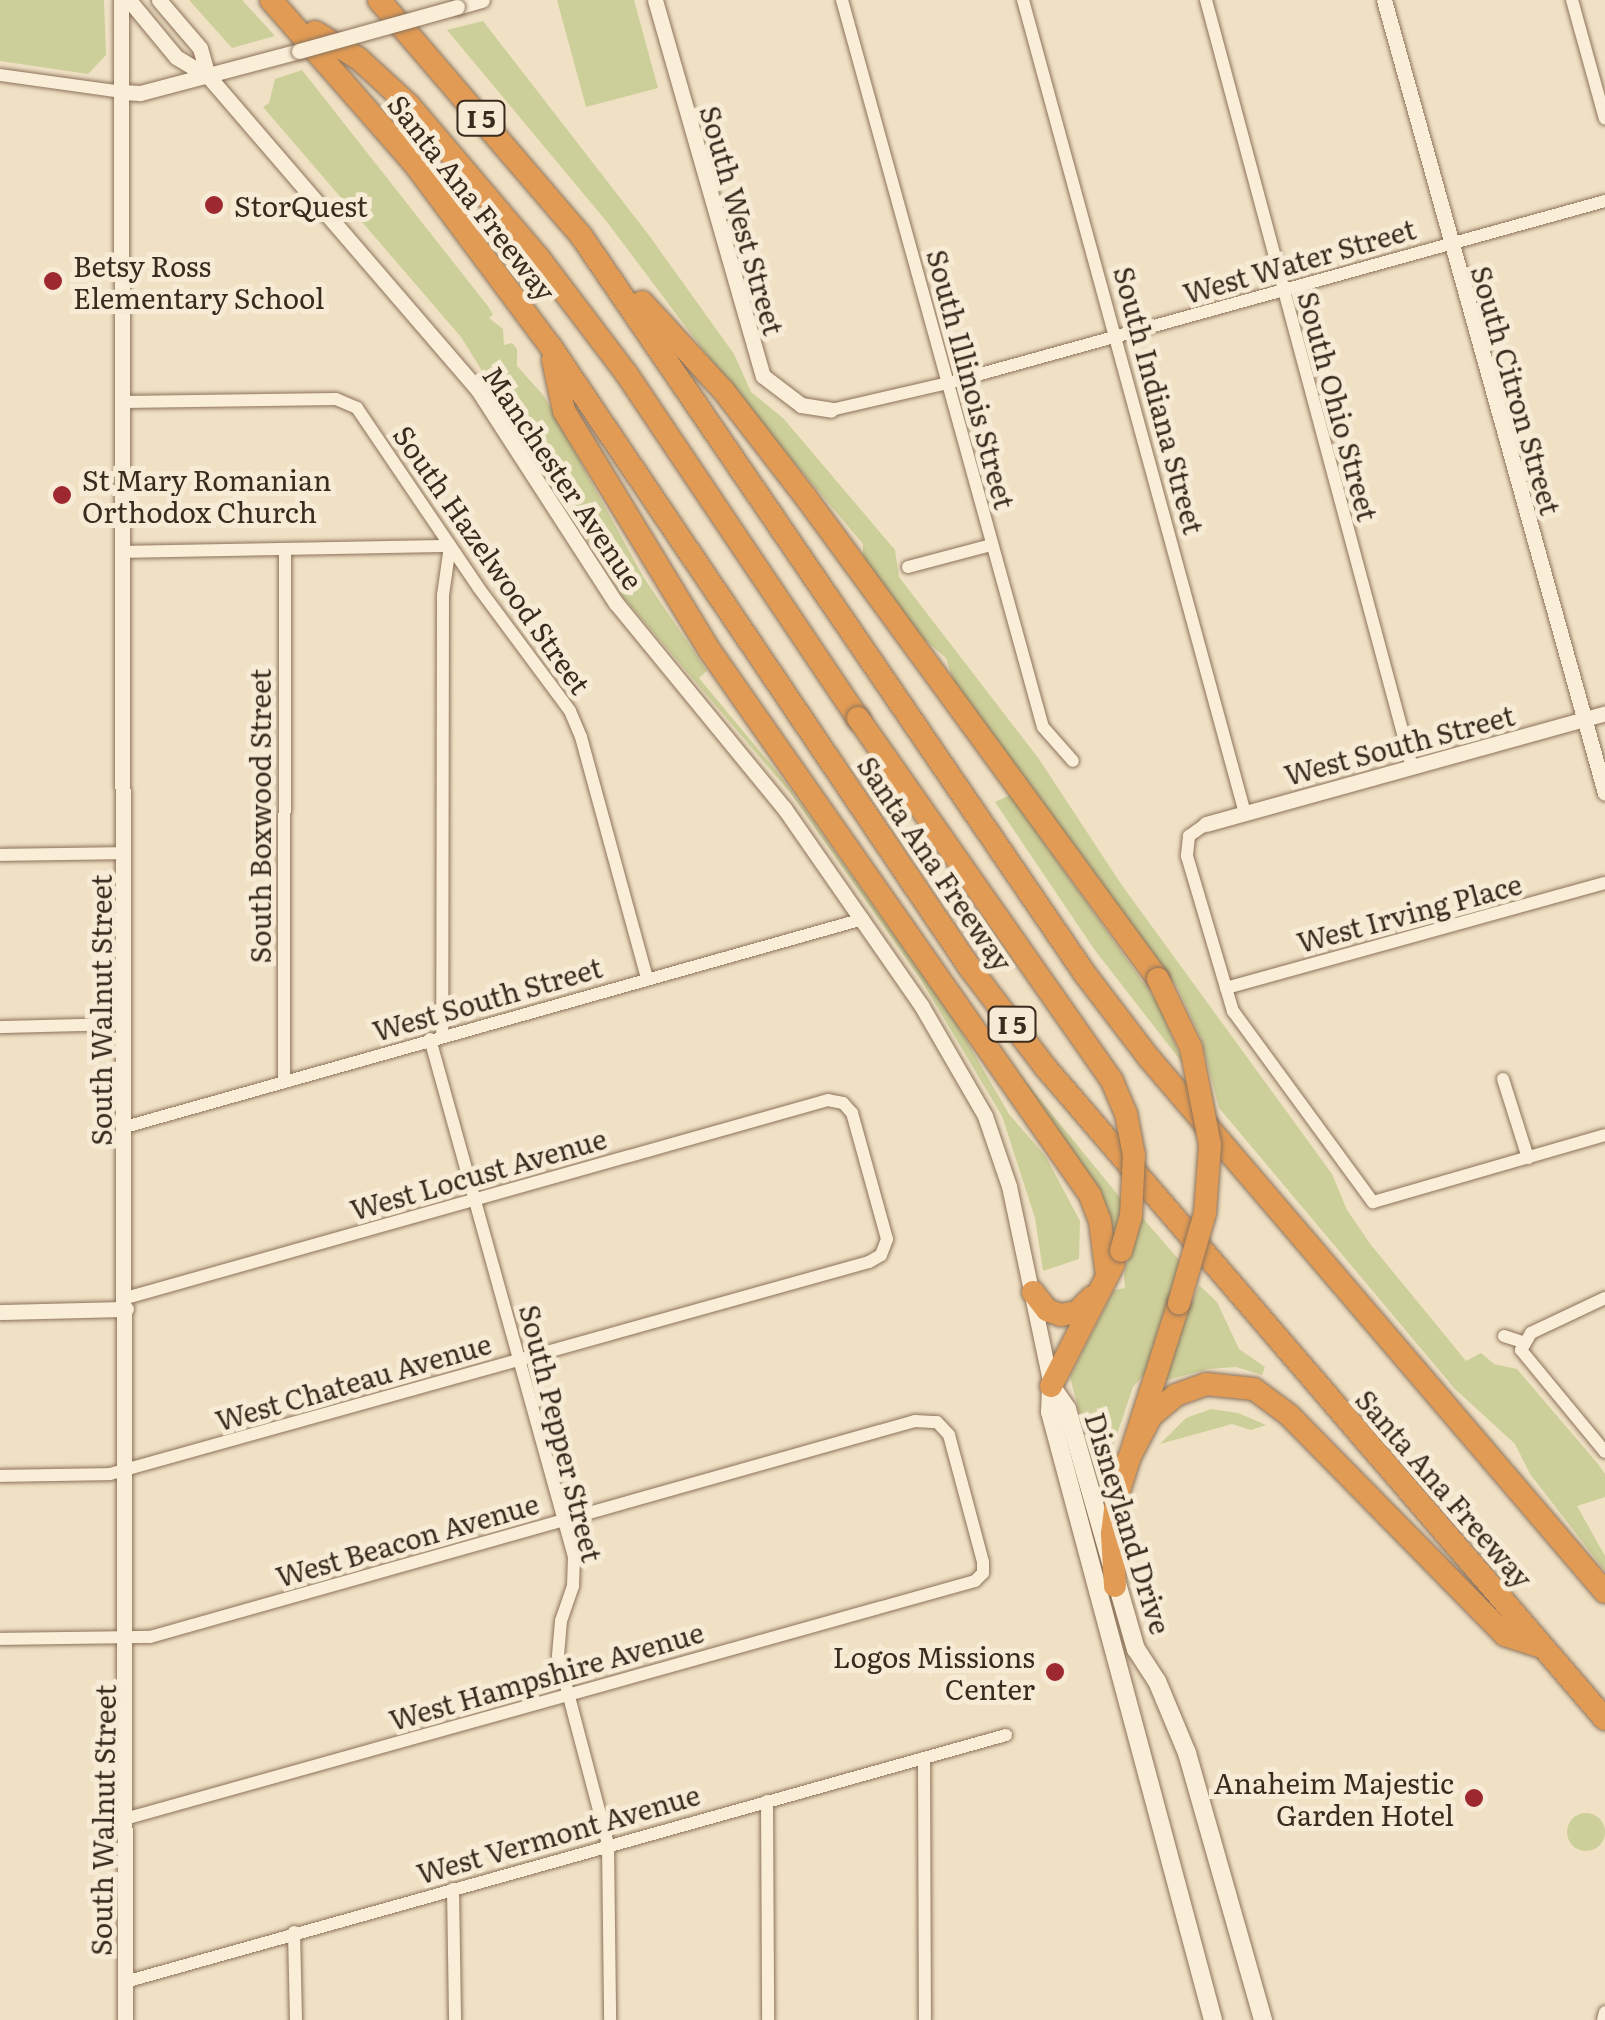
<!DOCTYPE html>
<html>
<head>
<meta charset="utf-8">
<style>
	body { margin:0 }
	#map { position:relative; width:1605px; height:2020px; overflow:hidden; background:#f0e1c5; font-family:Literata,serif }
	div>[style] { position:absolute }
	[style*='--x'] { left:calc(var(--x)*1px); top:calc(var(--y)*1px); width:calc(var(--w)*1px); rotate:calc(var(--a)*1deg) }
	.green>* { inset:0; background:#cccf99 }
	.round { border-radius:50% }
	.roads { filter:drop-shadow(0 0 2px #8c725a) drop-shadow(0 0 2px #8c725a) }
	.minor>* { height:12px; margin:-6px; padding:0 6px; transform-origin:6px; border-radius:6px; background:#faeed9 }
	.tertiary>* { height:15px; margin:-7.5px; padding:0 7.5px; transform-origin:7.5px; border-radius:7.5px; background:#faeed9 }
	.secondary>* { height:18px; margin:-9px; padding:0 9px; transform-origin:9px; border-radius:9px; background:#faeed9 }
	.motorway>* { height:22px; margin:-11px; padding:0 11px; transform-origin:11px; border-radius:11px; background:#e19b54 }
	.bridges { filter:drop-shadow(0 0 2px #8c725a) drop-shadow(0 0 2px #8c725a) }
	.tertiary-bridge>* { height:15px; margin:-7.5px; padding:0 7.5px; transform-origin:7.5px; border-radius:7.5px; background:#faeed9 }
	.motorway-bridge>* { height:22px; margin:-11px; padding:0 11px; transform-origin:11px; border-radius:11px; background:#e19b54 }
	.dots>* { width:28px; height:28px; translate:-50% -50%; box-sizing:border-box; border:5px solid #f7ebd5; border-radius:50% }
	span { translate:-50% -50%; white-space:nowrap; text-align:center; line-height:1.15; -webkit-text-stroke:10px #f7ebd5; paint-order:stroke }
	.shield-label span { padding:2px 8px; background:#f7ebd5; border:2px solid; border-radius:8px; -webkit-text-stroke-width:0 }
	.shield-label { font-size:25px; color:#3b2b1f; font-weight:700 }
	.street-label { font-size:28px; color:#3b2b1f }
	.poi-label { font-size:28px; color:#3b2b1f }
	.left { translate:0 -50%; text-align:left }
	.right { translate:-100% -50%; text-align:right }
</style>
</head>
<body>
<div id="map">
	<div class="green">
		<i style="clip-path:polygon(0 0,104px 0,106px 55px,88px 74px,0 61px)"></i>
		<i style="clip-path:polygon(189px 0,242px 0,275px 36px,232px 48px)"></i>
		<i style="clip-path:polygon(557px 0,634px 0,658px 88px,586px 107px)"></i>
		<i style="clip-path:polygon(483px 21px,648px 234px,734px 354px,751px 392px,783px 418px,895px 550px,899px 577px,1039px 759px,1121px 884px,1332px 1174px,1347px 1210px,1371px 1245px,1466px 1361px,1481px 1353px,1494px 1364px,1517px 1369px,1598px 1464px,1605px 1474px,1605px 1497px,1577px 1506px,1605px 1556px,1605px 1571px,1530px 1474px,1515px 1444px,1455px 1389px,1219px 1108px,1201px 1038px,1177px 987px,954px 684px,946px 658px,918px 634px,863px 563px,863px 544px,734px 391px,607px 222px,447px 30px)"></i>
		<i style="clip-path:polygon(302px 70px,487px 305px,493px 314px,489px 318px,503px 329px,504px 345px,512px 343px,517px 349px,517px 366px,544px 396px,644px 578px,707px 671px,699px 678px,783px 779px,955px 1021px,1009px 1114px,1046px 1157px,1080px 1221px,1079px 1259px,1043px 1271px,1035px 1218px,1002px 1116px,921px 980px,792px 795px,623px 597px,461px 337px,263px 107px,269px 103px,275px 79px)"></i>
		<i style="clip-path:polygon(1010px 795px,1157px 1002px,1184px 1065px,1094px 949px,995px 802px)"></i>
		<i style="clip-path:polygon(1000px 1050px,1122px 1200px,1114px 1246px)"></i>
		<i style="clip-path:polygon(1141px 1216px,1180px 1261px,1145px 1373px,1133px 1387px,1105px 1470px,1094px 1468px,1070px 1377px,1114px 1290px,1125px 1288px,1124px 1274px)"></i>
		<i style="clip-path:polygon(1199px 1285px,1217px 1302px,1239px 1349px,1265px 1367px,1262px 1375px,1236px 1367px,1208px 1369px,1161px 1382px)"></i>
		<i style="clip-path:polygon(1211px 1409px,1238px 1413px,1266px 1425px,1251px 1430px,1232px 1424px,1160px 1444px,1186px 1418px)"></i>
		<i class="round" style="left:1567px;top:1813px;width:38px;height:38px"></i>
	</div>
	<div class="roads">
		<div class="minor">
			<i style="--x:842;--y:0;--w:754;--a:74.55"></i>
			<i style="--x:1043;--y:727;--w:45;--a:48.6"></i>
			<i style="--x:1023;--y:0;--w:843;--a:74.73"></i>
			<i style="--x:1206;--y:0;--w:794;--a:74.97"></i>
			<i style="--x:1572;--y:0;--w:123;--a:74.5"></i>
			<i style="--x:0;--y:75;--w:123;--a:7.9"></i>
			<i style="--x:123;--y:402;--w:213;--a:-0.8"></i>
			<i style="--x:336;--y:399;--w:23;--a:23"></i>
			<i style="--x:357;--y:408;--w:216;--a:55.9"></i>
			<i style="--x:478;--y:587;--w:154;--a:53.4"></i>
			<i style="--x:570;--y:711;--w:28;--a:67"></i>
			<i style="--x:581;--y:737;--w:250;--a:74.7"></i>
			<i style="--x:831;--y:410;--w:120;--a:-13"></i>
			<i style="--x:948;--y:383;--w:682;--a:-15.48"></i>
			<i style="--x:124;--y:552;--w:326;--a:-1.1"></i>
			<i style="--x:450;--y:546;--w:49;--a:98.1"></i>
			<i style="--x:443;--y:595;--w:440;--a:90.1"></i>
			<i style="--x:908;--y:567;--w:86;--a:-14.8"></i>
			<i style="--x:1206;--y:824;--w:21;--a:145"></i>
			<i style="--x:1189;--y:836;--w:20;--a:96"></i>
			<i style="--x:1187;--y:856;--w:162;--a:73.5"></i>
			<i style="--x:1233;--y:1011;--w:237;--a:53.8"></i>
			<i style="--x:1373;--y:1202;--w:241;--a:-16.1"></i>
			<i style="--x:0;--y:855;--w:125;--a:-0.9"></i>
			<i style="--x:1226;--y:988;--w:393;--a:-15.5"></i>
			<i style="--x:0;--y:1027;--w:124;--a:-1.4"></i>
			<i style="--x:430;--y:1039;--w:538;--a:74.46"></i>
			<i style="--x:574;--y:1557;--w:29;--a:92"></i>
			<i style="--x:573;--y:1586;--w:37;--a:109"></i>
			<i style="--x:561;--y:1621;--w:34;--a:95"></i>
			<i style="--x:558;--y:1655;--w:196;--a:75.2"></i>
			<i style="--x:608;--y:1844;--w:176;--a:89.3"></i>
			<i style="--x:1503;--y:1079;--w:83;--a:72.4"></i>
			<i style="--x:284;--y:1082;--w:531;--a:-89.89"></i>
			<i style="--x:125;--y:1127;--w:767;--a:-15.74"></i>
			<i style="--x:1605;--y:1298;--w:82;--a:154.7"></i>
			<i style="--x:1531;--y:1333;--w:20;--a:120"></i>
			<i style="--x:1521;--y:1350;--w:132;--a:50.5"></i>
			<i style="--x:1504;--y:1336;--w:19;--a:18"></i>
			<i style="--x:0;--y:1476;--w:110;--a:-1"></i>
			<i style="--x:110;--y:1474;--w:788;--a:-15.61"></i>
			<i style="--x:869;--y:1262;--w:14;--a:-30"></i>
			<i style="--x:881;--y:1255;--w:17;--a:-69"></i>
			<i style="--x:887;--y:1239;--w:131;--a:-105.5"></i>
			<i style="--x:852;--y:1113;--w:13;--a:-132"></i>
			<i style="--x:843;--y:1103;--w:15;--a:-169"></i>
			<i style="--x:828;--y:1100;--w:729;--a:164.25"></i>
			<i style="--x:0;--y:1639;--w:150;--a:-0.8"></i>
			<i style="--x:150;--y:1637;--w:795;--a:-15.77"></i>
			<i style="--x:915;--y:1421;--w:22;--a:3"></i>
			<i style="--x:937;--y:1422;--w:18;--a:47"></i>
			<i style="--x:949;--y:1435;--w:131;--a:75"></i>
			<i style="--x:983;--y:1562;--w:11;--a:90"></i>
			<i style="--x:983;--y:1573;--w:11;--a:135"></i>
			<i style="--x:975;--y:1581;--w:883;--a:164.36"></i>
			<i style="--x:924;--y:1758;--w:262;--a:89.8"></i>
			<i style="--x:767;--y:1801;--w:219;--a:89.7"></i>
			<i style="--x:453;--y:1889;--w:131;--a:89.1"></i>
			<i style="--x:294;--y:1932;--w:88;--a:88.7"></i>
			<i style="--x:125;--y:1982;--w:915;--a:-15.66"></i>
			<i style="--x:1603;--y:2020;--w:8;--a:-76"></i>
		</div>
		<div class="tertiary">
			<i style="--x:121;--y:0;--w:2020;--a:89.89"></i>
			<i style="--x:129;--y:0;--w:74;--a:50.5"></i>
			<i style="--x:176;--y:57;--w:37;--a:31"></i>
			<i style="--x:208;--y:76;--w:414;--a:49.3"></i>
			<i style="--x:478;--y:390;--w:254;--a:57.1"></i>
			<i style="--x:616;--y:603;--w:265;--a:50.7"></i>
			<i style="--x:784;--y:808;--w:240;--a:55.2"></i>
			<i style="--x:921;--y:1005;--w:128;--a:60"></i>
			<i style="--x:985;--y:1116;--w:74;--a:71.1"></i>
			<i style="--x:1009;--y:1186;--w:204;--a:78.1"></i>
			<i style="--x:159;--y:0;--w:63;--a:49.5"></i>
			<i style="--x:200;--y:48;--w:29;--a:74"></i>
			<i style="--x:655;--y:0;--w:391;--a:74"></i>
			<i style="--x:763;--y:376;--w:48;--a:37.3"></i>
			<i style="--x:801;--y:405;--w:30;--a:9"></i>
			<i style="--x:1384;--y:0;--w:823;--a:74.43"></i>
			<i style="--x:457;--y:7;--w:26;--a:-16"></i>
			<i style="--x:122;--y:92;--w:18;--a:3"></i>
			<i style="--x:140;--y:93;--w:164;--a:-14.8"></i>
			<i style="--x:1206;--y:824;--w:414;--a:-15.5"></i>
			<i style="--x:0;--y:1312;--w:126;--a:-1.4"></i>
		</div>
		<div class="secondary">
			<i style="--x:1051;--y:1386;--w:28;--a:55"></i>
			<i style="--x:1067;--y:1409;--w:250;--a:74"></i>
			<i style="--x:1136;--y:1649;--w:38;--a:57"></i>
			<i style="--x:1157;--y:1681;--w:78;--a:67.4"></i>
			<i style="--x:1187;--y:1753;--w:278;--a:74.1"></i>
			<i style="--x:1051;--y:1386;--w:26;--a:92"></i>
			<i style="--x:1050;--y:1412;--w:629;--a:74.99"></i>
		</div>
		<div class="motorway">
			<i style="--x:271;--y:0;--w:215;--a:48.8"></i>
			<i style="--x:413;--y:162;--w:231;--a:53.3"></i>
			<i style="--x:551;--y:347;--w:749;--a:55.99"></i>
			<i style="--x:970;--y:968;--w:126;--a:52.8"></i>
			<i style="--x:1046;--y:1068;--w:858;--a:49.35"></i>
			<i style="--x:379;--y:0;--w:312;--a:49.4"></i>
			<i style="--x:582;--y:237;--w:892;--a:55.69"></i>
			<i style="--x:1085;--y:974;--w:106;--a:52.7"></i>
			<i style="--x:1149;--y:1058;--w:702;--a:49.5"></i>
			<i style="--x:315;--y:32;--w:52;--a:31.5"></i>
			<i style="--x:359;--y:59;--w:68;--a:42.6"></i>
			<i style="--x:409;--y:105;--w:199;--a:49.7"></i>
			<i style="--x:538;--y:257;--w:146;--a:52.8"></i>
			<i style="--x:626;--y:373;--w:416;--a:56.1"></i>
			<i style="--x:642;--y:302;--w:120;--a:47.4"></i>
			<i style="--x:723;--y:390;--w:134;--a:52.3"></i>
			<i style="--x:805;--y:496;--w:598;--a:53.84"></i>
			<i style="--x:553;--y:360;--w:52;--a:77.8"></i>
			<i style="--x:564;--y:411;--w:281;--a:58.7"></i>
			<i style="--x:710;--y:651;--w:664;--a:55.06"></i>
			<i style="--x:1090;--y:1195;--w:28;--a:69"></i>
			<i style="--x:1100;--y:1221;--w:55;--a:82.7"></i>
			<i style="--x:1033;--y:1292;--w:23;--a:52"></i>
			<i style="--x:1047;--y:1310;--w:15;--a:20"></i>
			<i style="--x:1061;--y:1315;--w:16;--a:-11"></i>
			<i style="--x:1077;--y:1312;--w:21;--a:-45"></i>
			<i style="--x:1051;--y:1386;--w:138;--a:-62.9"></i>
			<i style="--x:1127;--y:1462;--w:52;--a:-62.4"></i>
			<i style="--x:1151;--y:1416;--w:33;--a:-40"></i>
			<i style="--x:1176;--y:1395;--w:32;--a:-20"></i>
			<i style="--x:1206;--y:1384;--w:48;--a:5.9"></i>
			<i style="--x:1254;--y:1389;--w:44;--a:36.6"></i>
			<i style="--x:1289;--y:1415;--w:308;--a:45.5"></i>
			<i style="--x:1505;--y:1635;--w:38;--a:18"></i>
			<i style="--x:1115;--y:1586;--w:52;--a:-93.3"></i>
			<i style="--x:1112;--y:1534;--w:34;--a:-83"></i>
			<i style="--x:1116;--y:1500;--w:207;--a:-72.3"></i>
		</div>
	</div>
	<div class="bridges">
		<div class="tertiary-bridge">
			<i style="--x:299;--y:51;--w:164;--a:-15.6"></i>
		</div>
		<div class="motorway-bridge">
			<i style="--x:858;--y:718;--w:443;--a:55"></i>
			<i style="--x:1112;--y:1081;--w:36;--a:67"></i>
			<i style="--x:1126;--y:1114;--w:42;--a:79"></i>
			<i style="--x:1134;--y:1155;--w:61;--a:92.8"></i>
			<i style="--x:1131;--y:1216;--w:36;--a:106"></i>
			<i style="--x:1158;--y:979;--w:76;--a:64.4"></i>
			<i style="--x:1191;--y:1048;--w:99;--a:78.9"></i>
			<i style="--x:1210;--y:1145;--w:68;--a:94.2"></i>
			<i style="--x:1205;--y:1213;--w:94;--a:106.1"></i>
		</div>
	</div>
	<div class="dots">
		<i style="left:214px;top:205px;background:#9d2830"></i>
		<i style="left:53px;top:281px;background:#9d2830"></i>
		<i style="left:62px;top:495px;background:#9d2830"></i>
		<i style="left:1055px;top:1672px;background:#9d2830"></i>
		<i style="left:1474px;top:1798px;background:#9d2830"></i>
	</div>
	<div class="shield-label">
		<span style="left:481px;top:118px">I 5</span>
		<span style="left:1012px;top:1024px">I 5</span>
	</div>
	<div class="street-label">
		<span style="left:473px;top:197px;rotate:52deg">Santa Ana Freeway</span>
		<span style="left:743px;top:220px;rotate:74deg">South West Street</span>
		<span style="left:1299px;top:260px;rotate:-16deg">West Water Street</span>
		<span style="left:972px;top:379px;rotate:75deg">South Illinois Street</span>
		<span style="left:1517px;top:390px;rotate:74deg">South Citron Street</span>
		<span style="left:1160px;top:400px;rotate:75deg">South Indiana Street</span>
		<span style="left:1339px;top:406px;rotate:75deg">South Ohio Street</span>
		<span style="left:564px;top:477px;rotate:56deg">Manchester Avenue</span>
		<span style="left:493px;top:559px;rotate:55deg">South Hazelwood Street</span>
		<span style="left:1399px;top:744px;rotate:-15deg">West South Street</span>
		<span style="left:259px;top:816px;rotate:-90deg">South Boxwood Street</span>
		<span style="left:936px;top:863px;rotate:56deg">Santa Ana Freeway</span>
		<span style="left:1409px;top:912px;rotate:-15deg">West Irving Place</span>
		<span style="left:487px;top:998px;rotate:-16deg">West South Street</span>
		<span style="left:100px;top:1010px;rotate:-90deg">South Walnut Street</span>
		<span style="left:478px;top:1173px;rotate:-16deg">West Locust Avenue</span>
		<span style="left:353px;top:1381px;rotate:-16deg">West Chateau Avenue</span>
		<span style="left:562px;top:1433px;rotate:76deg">South Pepper Street</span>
		<span style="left:1445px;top:1488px;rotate:49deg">Santa Ana Freeway</span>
		<span style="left:1129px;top:1523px;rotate:73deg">Disneyland Drive</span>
		<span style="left:407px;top:1539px;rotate:-16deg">West Beacon Avenue</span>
		<span style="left:546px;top:1675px;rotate:-16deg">West Hampshire Avenue</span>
		<span style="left:102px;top:1820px;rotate:-89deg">South Walnut Street</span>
		<span style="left:558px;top:1833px;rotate:-16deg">West Vermont Avenue</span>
	</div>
	<div class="poi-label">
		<span class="left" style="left:234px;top:205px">StorQuest</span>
		<span class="left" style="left:73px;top:281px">Betsy Ross<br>Elementary School</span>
		<span class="left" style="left:82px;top:495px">St Mary Romanian<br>Orthodox Church</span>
		<span class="right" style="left:1035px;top:1672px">Logos Missions<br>Center</span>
		<span class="right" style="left:1454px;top:1798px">Anaheim Majestic<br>Garden Hotel</span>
	</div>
</div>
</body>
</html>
